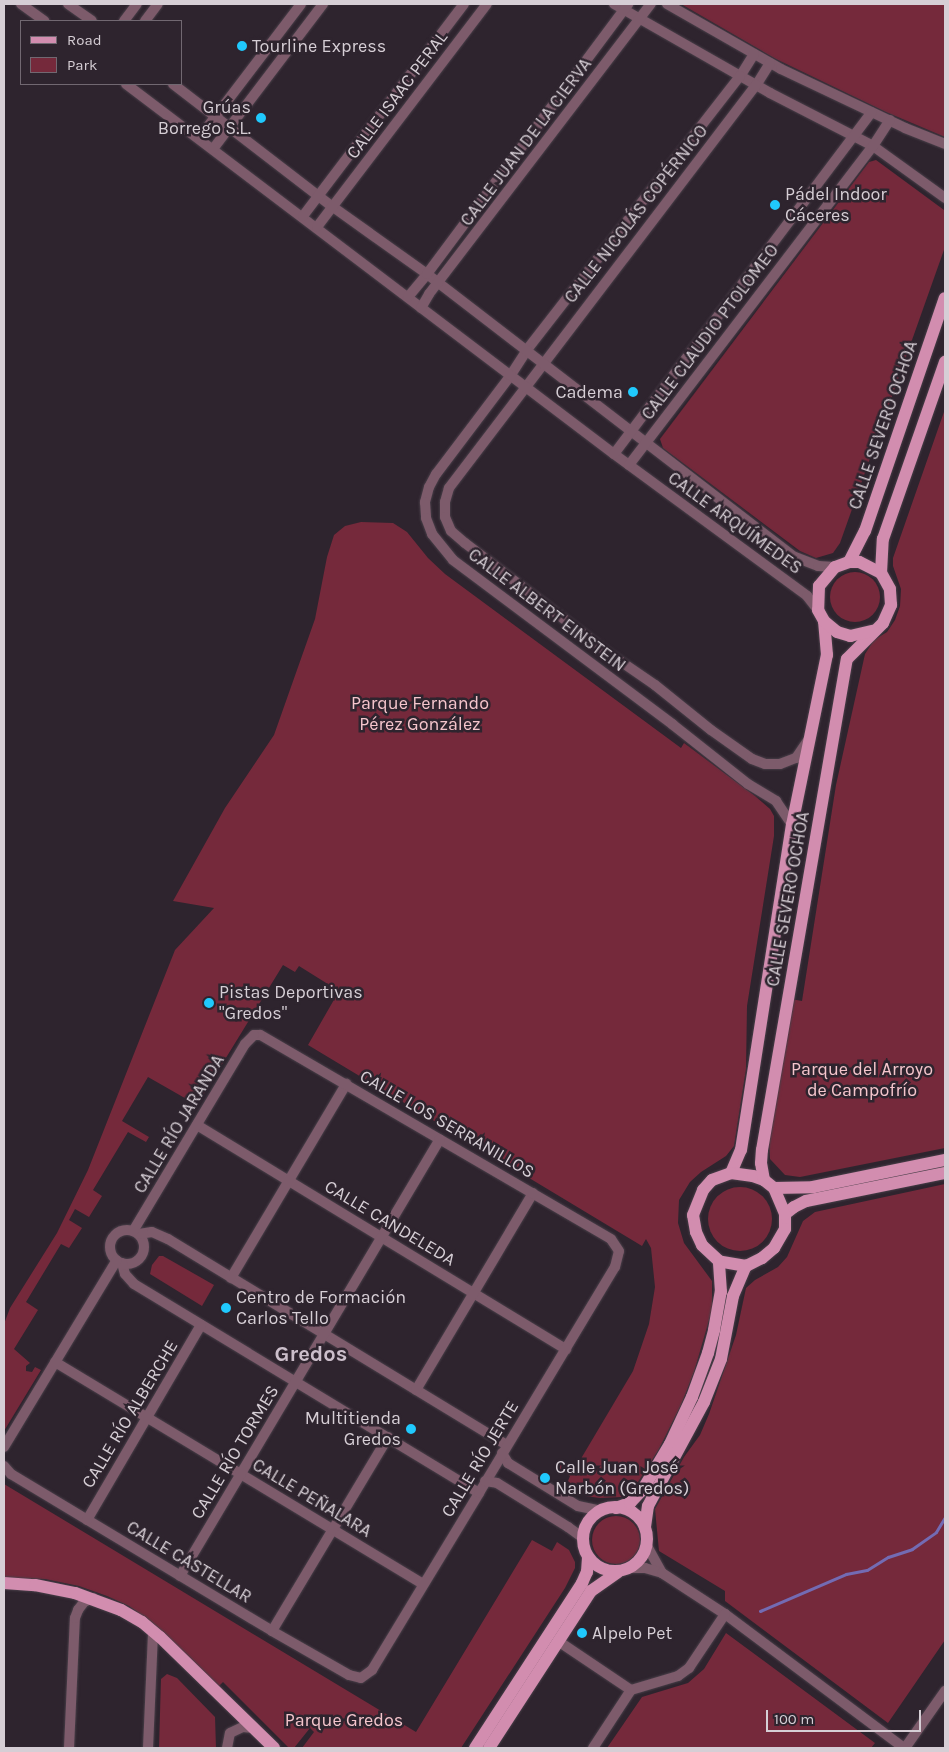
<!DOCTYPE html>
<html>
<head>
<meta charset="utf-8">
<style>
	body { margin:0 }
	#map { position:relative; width:949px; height:1752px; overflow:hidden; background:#2e242e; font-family:Karla,sans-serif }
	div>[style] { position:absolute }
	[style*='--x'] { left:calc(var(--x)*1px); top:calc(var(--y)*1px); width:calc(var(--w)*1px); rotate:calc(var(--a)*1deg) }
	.green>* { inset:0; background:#75293b }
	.round { border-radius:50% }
	.stream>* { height:3px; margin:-1.5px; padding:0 1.5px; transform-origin:1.5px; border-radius:1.5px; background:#736bb3 }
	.roads { filter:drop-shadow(0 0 1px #493f49) drop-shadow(0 0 1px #493f49) }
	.minor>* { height:10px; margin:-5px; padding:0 5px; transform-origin:5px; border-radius:5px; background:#7d5b6b }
	.minor>.ring { margin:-5px; padding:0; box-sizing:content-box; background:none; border:10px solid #7d5b6b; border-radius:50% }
	.major>* { height:12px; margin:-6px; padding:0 6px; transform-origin:6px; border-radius:6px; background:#d28daf }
	.major>.ring { margin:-6px; padding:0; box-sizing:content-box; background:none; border:12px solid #d28daf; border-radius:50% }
	.dots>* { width:14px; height:14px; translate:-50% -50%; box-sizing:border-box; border:2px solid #2e242e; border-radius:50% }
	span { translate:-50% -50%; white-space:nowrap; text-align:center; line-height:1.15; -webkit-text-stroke:5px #2e242e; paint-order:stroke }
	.poi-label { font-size:18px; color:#d6ced5 }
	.left { translate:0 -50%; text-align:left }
	.right { translate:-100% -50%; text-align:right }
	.street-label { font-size:18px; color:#d6ced5 }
	.park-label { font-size:18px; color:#f5c5cc }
	.district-label { font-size:22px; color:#ccbfcb; font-weight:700 }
	.frame { position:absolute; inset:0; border:5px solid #d6ced5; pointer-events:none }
	.legend { position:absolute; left:20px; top:20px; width:162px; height:65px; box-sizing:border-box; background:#2e242e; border:1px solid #716871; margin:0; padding:6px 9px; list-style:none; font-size:15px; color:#d6ced5 }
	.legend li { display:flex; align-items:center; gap:10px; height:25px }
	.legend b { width:25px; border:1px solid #716871 }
	.scale { position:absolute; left:766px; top:1710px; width:155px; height:22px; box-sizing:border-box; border:2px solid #d6ced5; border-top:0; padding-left:6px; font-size:15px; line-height:18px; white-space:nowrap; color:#d6ced5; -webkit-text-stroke:4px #2e242e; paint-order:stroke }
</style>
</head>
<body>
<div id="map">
	<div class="green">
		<i style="clip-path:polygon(681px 4px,945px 4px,945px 137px,886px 112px,776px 59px)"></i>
		<i style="clip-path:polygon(876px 160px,944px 210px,945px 247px,840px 543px,833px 553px,816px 558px,800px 551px,663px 448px,660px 439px,869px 162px)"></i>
		<i style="clip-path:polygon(945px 409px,945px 1148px,800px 1177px,785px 1175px,770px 1159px,769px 1140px,791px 999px,802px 1001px,836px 785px,865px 654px,874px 640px,887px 632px,895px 620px,900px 606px,901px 589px,893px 566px,893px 558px)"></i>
		<i style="clip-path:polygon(361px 522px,393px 523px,407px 532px,428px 558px,445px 574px,681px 748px,684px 743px,755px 796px,770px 809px,774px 816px,774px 836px,747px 1006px,746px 1069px,734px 1146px,726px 1156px,701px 1172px,690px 1182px,679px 1200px,678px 1223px,684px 1243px,712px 1281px,712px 1310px,694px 1372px,681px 1405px,659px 1449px,640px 1479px,630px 1493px,622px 1497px,600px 1498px,585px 1496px,568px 1481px,570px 1476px,559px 1469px,561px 1464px,570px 1463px,576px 1467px,633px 1371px,649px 1324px,655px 1287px,651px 1248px,646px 1239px,642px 1246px,308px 1045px,339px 991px,299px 966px,295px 972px,283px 965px,197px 1105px,148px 1077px,122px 1121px,149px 1137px,146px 1142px,128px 1132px,93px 1190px,102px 1196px,89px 1217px,75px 1209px,69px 1220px,82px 1228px,69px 1248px,61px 1244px,26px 1302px,38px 1310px,14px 1349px,30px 1363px,26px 1366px,26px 1371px,32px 1372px,35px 1367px,41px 1370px,4px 1431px,4px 1324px,10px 1308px,57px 1233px,88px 1170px,175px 950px,214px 908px,173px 901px,225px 808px,274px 735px,315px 619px,327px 557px,334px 535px,345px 526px)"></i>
		<i class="round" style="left:830px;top:572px;width:50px;height:50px"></i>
		<i style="clip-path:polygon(945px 1184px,945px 1640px,888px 1723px,725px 1601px,725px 1591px,659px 1551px,655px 1509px,684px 1457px,700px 1435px,709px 1414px,736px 1335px,746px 1288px,755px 1280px,778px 1267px,787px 1257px,803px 1221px,815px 1212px)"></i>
		<i class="round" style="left:708px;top:1187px;width:64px;height:64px"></i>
		<i style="clip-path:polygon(159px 1256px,163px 1256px,214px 1285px,202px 1306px,150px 1274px,152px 1265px)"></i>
		<i style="clip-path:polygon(4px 1484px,416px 1732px,532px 1540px,552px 1551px,557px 1542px,569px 1550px,575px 1562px,575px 1568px,565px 1588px,461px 1748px,302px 1748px,314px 1732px,310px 1728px,294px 1748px,289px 1748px,223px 1682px,219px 1686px,154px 1624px,129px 1606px,107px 1596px,79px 1586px,45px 1579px,4px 1578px)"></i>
		<i class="round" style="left:592px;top:1516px;width:48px;height:48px"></i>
		<i style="clip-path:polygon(726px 1633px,875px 1743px,871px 1748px,607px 1748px,642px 1697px,688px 1683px,704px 1669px)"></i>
		<i style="clip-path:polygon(167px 1674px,177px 1678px,215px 1717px,216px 1748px,159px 1748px,161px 1679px)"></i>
	</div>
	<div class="stream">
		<i style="--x:760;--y:1611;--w:94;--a:-23.3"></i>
		<i style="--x:846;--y:1574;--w:21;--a:-11"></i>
		<i style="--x:867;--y:1570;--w:25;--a:-32"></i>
		<i style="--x:888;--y:1557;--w:25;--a:-18"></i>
		<i style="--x:912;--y:1549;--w:29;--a:-35"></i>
		<i style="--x:936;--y:1532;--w:17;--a:-59"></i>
	</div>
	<div class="roads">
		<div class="minor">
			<i style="--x:21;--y:4;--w:29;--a:36"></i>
			<i style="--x:68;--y:4;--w:29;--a:35"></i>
			<i style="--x:614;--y:4;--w:180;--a:29.7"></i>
			<i style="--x:770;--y:93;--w:116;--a:27.2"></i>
			<i style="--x:873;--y:146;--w:89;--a:35.8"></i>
			<i style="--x:667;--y:4;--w:131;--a:29.7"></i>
			<i style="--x:781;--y:69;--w:137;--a:25.4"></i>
			<i style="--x:905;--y:128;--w:43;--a:21.8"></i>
			<i style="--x:124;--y:21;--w:21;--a:-53"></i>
			<i style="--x:145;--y:21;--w:21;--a:-53"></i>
			<i style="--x:754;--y:54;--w:26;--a:122"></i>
			<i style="--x:740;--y:76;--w:347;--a:127.9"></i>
			<i style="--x:527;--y:350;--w:30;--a:123"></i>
			<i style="--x:511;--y:375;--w:124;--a:127.1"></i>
			<i style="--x:436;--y:474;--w:15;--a:118"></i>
			<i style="--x:429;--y:487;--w:16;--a:105"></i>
			<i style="--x:425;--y:502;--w:16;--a:86"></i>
			<i style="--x:426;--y:518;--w:17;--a:69"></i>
			<i style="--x:432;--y:534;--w:33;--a:51"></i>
			<i style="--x:453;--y:560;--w:274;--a:36.8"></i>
			<i style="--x:672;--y:724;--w:97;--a:38.3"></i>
			<i style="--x:748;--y:784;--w:33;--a:31"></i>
			<i style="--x:776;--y:801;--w:29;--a:56"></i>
			<i style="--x:770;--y:63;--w:26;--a:122"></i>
			<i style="--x:756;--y:85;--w:507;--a:127.3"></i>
			<i style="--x:449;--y:488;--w:15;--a:106"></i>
			<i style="--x:445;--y:502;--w:15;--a:90"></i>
			<i style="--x:445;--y:517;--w:15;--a:67"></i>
			<i style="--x:451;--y:531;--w:18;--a:41"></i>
			<i style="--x:465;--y:543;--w:179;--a:37.5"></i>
			<i style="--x:607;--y:652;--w:58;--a:34.5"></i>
			<i style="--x:655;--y:685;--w:72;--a:38.8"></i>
			<i style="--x:711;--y:730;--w:50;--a:35.3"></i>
			<i style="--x:752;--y:759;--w:14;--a:21"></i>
			<i style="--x:765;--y:764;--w:15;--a:0"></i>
			<i style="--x:780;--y:764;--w:17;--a:-21"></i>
			<i style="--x:796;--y:758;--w:23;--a:-56"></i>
			<i style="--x:126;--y:84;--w:612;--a:37.17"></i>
			<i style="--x:614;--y:454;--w:240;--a:36.3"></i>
			<i style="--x:807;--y:596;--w:18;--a:52"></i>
			<i style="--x:173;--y:84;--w:202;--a:37.6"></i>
			<i style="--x:333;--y:207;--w:115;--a:35.5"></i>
			<i style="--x:427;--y:274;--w:464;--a:37.6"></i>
			<i style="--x:795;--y:557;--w:25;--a:21"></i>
			<i style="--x:818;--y:566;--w:17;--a:3"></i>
			<i style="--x:199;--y:138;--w:168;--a:-52.7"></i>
			<i style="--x:213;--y:149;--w:182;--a:-52.8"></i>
			<i style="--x:303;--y:216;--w:266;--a:-52.8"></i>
			<i style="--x:317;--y:227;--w:280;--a:-52.7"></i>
			<i style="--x:408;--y:297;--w:30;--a:-50"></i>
			<i style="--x:427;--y:274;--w:337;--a:-53.3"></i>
			<i style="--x:421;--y:308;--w:16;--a:-60"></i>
			<i style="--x:429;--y:294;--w:365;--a:-52.6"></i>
			<i style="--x:614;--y:454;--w:428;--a:-53"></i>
			<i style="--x:629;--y:465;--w:402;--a:-52.6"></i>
			<i style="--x:873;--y:146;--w:31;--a:-57"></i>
			<i style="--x:197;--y:1125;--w:432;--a:31.3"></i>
			<i class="ring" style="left:110px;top:1230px;width:24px;height:24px"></i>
			<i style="--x:139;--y:1234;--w:13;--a:-9"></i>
			<i style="--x:152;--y:1232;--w:17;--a:24"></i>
			<i style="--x:168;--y:1239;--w:397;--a:31.3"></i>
			<i style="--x:122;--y:1263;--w:11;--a:75"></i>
			<i style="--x:125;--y:1274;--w:13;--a:48"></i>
			<i style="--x:134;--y:1284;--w:403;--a:31.2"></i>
			<i style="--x:231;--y:1278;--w:226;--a:-59.3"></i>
			<i style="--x:55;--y:1362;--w:430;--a:31.1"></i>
			<i style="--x:416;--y:1390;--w:229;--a:-59.3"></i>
			<i style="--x:4;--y:1447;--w:218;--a:-58.9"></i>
			<i style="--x:502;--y:1453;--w:12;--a:59"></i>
			<i style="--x:508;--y:1463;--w:82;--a:31.6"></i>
			<i style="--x:578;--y:1506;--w:24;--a:12"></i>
			<i style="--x:4;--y:1466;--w:11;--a:49"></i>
			<i style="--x:11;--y:1474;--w:305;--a:31"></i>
			<i style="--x:272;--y:1631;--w:89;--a:29.7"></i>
			<i style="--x:349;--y:1675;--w:12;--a:14"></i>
			<i style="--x:361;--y:1678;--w:14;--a:-36"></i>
			<i style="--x:372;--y:1670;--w:207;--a:-58.8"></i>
			<i style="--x:479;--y:1493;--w:264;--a:-59"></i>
			<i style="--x:615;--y:1267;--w:16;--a:-76"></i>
			<i style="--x:619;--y:1251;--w:14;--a:-124"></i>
			<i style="--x:611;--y:1239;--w:406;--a:-149.8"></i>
			<i style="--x:260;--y:1035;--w:6;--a:180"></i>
			<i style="--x:254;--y:1035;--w:13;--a:135"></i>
			<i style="--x:245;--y:1044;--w:218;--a:120.9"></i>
			<i style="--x:485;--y:1481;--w:12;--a:9"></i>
			<i style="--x:497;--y:1483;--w:84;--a:31.8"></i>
			<i style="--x:568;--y:1527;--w:19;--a:36"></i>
			<i style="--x:87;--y:1520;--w:226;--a:-59.7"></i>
			<i style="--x:647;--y:1546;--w:31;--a:61"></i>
			<i style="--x:631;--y:1568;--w:14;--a:0"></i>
			<i style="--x:645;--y:1568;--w:18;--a:16"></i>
			<i style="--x:662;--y:1573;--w:75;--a:33.1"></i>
			<i style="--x:725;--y:1614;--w:224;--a:36.8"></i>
			<i style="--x:180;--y:1576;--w:508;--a:-59.25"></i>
			<i style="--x:272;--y:1631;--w:226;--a:-59.1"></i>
			<i style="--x:558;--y:1641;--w:88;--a:33.9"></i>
			<i style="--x:69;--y:1748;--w:130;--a:-87.4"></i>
			<i style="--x:75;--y:1618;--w:9;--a:-69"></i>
			<i style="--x:78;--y:1610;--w:10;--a:-53"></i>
			<i style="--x:84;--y:1602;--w:10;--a:-24"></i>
			<i style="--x:148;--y:1748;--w:116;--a:-87.5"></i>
			<i style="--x:227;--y:1748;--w:15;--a:-79"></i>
			<i style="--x:230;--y:1733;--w:14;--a:-25"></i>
			<i style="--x:243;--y:1727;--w:10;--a:6"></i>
			<i style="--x:593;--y:1748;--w:69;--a:-56.8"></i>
			<i style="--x:631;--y:1690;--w:49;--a:-16.6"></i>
			<i style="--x:678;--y:1676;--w:14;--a:-36"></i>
			<i style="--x:689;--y:1668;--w:65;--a:-56.3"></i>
			<i style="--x:905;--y:1748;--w:70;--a:-54.9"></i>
		</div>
		<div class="major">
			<i style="--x:849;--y:562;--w:35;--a:-63"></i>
			<i style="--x:865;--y:531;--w:246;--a:-71.1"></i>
			<i style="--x:881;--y:573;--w:34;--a:-87"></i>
			<i style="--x:883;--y:539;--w:188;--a:-70.7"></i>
			<i style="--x:731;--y:1173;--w:25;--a:-67"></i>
			<i style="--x:741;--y:1150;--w:329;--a:-81.1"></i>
			<i style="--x:792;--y:825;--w:174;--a:-78.4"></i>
			<i style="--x:827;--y:655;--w:34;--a:-95"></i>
			<i style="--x:731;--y:1173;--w:22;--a:8"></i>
			<i style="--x:753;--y:1176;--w:12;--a:20"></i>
			<i style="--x:764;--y:1180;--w:13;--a:39"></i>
			<i style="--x:774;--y:1188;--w:28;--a:67"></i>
			<i style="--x:785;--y:1214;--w:15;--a:90"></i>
			<i style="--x:785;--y:1229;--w:22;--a:120"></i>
			<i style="--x:774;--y:1248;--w:16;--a:140"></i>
			<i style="--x:762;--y:1258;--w:18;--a:153"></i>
			<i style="--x:746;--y:1266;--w:27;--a:-170"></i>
			<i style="--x:719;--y:1261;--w:23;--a:-137"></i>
			<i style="--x:702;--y:1245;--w:14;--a:-115"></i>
			<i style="--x:696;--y:1232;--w:17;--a:-100"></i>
			<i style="--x:693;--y:1215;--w:27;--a:-68"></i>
			<i style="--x:703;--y:1190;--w:13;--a:-48"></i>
			<i style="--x:712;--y:1180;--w:20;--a:-20"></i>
			<i style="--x:764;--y:1180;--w:17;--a:-100"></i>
			<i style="--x:761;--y:1163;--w:13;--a:-86"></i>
			<i style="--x:762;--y:1150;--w:498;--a:-80.2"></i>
			<i style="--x:847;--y:659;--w:51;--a:-45"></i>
			<i style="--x:883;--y:623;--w:20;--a:-66"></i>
			<i style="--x:891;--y:605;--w:16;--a:-94"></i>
			<i style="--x:890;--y:589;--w:18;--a:-119"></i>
			<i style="--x:881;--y:573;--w:25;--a:-153"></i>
			<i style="--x:859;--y:562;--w:10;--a:180"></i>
			<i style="--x:849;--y:562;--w:15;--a:160"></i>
			<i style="--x:835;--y:567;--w:25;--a:130"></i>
			<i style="--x:819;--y:586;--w:24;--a:92"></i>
			<i style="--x:818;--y:610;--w:13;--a:61"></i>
			<i style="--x:824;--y:621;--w:17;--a:40"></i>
			<i style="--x:837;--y:632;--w:14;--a:17"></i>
			<i style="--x:850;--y:636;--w:23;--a:-13"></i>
			<i style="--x:774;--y:1188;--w:39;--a:-1"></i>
			<i style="--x:813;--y:1187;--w:135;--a:-11.6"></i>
			<i style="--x:785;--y:1214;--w:11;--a:-38"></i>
			<i style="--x:794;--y:1207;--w:13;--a:-27"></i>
			<i style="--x:806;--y:1201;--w:142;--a:-11.4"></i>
			<i class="ring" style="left:583px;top:1507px;width:52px;height:52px"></i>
			<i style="--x:616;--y:1508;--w:15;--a:-20"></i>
			<i style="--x:630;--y:1503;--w:19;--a:-47"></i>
			<i style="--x:643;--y:1489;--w:52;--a:-59"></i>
			<i style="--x:670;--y:1444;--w:52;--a:-64.9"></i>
			<i style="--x:692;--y:1397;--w:47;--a:-70"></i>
			<i style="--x:708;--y:1353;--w:24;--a:-75"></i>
			<i style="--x:714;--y:1330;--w:39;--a:-80"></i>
			<i style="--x:721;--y:1292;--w:31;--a:-94"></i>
			<i style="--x:645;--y:1527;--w:21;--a:-82"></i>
			<i style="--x:648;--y:1506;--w:118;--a:-61.7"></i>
			<i style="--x:704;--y:1402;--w:46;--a:-68.4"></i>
			<i style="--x:721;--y:1359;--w:64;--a:-79.2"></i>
			<i style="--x:733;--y:1296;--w:33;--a:-67"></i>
			<i style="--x:4;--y:1583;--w:31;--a:4"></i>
			<i style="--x:35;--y:1585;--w:41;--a:11.3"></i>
			<i style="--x:75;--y:1593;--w:49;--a:20.3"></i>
			<i style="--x:121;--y:1610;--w:24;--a:30"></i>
			<i style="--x:142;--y:1622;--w:23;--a:40"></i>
			<i style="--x:160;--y:1637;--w:159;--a:44.2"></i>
			<i style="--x:475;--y:1748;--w:197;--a:-57"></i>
			<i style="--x:582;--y:1583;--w:12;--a:-66"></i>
			<i style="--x:587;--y:1572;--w:15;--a:-86"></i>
			<i style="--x:489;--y:1748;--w:187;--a:-57"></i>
			<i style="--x:591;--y:1591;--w:33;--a:-35"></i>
		</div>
	</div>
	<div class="dots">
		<i style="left:242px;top:46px;background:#20c9fd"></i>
		<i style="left:261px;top:118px;background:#20c9fd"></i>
		<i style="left:775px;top:205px;background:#20c9fd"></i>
		<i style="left:633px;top:392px;background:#20c9fd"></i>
		<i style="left:209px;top:1003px;background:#20c9fd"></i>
		<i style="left:226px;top:1308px;background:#20c9fd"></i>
		<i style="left:411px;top:1429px;background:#20c9fd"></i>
		<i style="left:545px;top:1478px;background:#20c9fd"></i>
		<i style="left:582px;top:1633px;background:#20c9fd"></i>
	</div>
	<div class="poi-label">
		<span class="left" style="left:252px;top:46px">Tourline Express</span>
		<span class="right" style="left:251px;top:118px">Grúas<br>Borrego S.L.</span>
		<span class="left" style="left:785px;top:205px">Pádel Indoor<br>Cáceres</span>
		<span class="right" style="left:623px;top:392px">Cadema</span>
		<span class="left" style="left:219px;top:1003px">Pistas Deportivas<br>"Gredos"</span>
		<span class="left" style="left:236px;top:1308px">Centro de Formación<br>Carlos Tello</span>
		<span class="right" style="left:401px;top:1429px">Multitienda<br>Gredos</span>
		<span class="left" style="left:555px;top:1478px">Calle Juan José<br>Narbón (Gredos)</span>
		<span class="left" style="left:592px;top:1633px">Alpelo Pet</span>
	</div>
	<div class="street-label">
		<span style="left:397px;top:95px;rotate:-53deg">CALLE ISAAC PERAL</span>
		<span style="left:526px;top:142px;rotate:-53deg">CALLE JUAN DE LA CIERVA</span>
		<span style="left:636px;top:214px;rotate:-52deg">CALLE NICOLÁS COPÉRNICO</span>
		<span style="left:710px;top:332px;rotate:-53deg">CALLE CLAUDIO PTOLOMEO</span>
		<span style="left:883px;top:425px;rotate:-71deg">CALLE SEVERO OCHOA</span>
		<span style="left:735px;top:523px;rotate:36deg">CALLE ARQUÍMEDES</span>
		<span style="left:547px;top:610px;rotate:37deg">CALLE ALBERT EINSTEIN</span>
		<span style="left:788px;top:899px;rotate:-80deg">CALLE SEVERO OCHOA</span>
		<span style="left:179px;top:1124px;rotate:-59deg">CALLE RÍO JARANDA</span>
		<span style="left:447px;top:1124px;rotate:30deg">CALLE LOS SERRANILLOS</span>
		<span style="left:390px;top:1223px;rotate:31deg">CALLE CANDELEDA</span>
		<span style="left:130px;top:1414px;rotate:-59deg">CALLE RÍO ALBERCHE</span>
		<span style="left:235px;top:1452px;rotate:-59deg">CALLE RÍO TORMES</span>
		<span style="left:480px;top:1459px;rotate:-59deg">CALLE RÍO JERTE</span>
		<span style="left:312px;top:1498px;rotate:31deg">CALLE PEÑALARA</span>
		<span style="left:189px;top:1562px;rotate:31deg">CALLE CASTELLAR</span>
	</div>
	<div class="park-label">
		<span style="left:420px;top:714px">Parque Fernando<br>Pérez González</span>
		<span style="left:862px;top:1080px">Parque del Arroyo<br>de Campofrío</span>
		<span style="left:344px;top:1720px">Parque Gredos</span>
	</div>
	<div class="district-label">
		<span style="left:311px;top:1355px">Gredos</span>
	</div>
	<div class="frame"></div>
	<ul class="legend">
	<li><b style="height:6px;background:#d28daf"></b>Road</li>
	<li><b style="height:14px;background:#75293b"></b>Park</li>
	</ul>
	<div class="scale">100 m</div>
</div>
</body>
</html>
